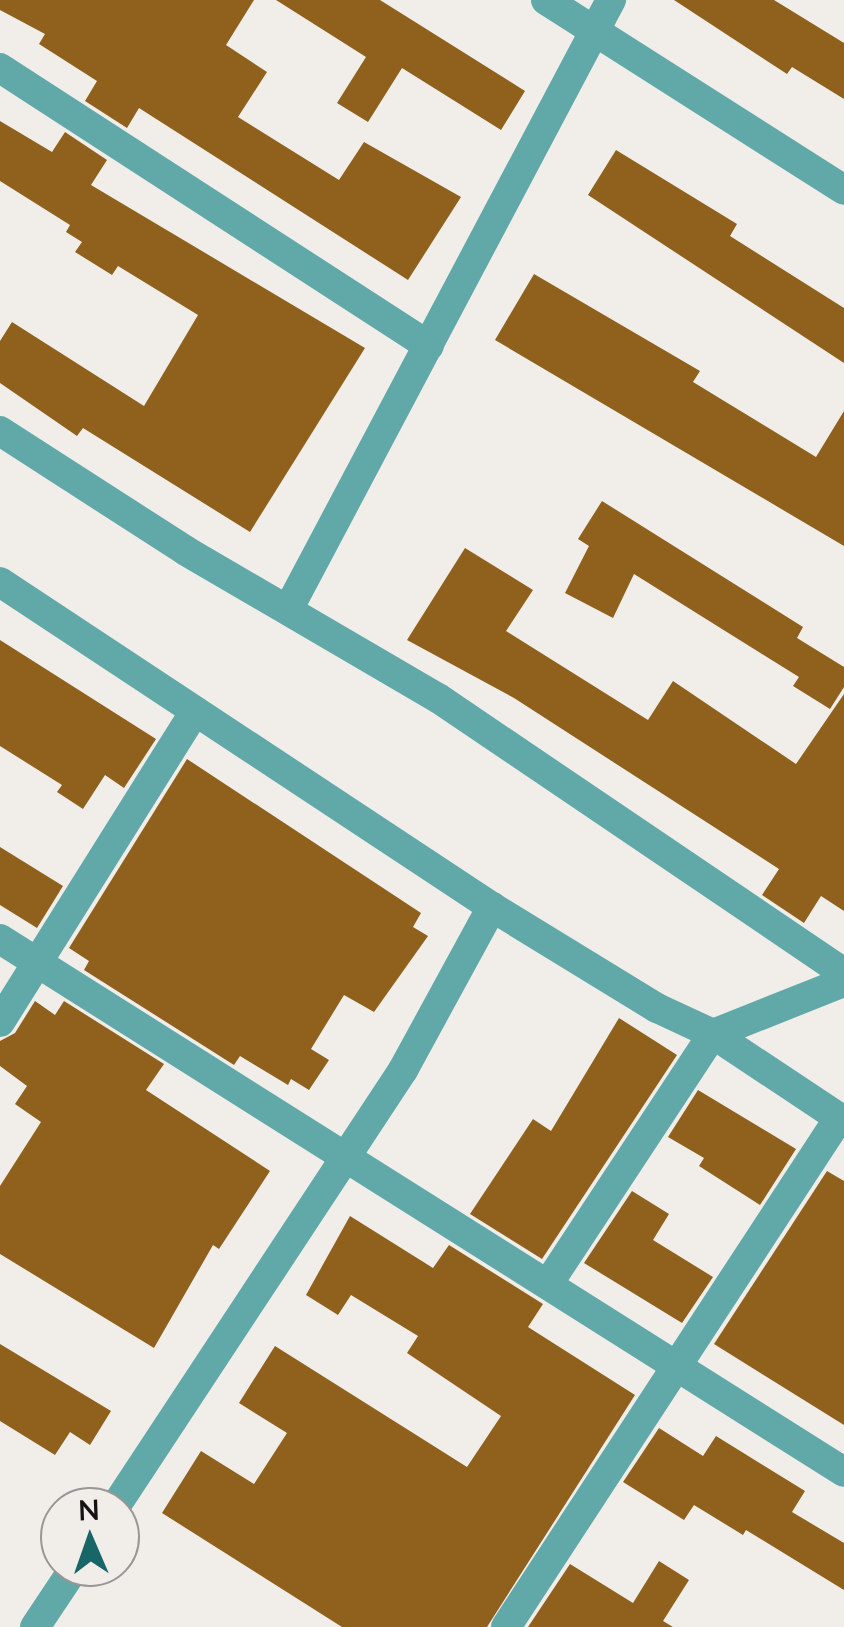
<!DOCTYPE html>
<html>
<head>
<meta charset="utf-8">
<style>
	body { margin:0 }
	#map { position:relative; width:844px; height:1627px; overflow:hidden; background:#f1eeea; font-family:Lato,sans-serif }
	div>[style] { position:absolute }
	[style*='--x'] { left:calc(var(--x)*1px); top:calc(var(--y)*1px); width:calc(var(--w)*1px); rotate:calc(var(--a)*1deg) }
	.building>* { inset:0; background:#8f611d }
	.street>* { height:30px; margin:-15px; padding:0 15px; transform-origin:15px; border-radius:15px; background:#61a9a9 }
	span { translate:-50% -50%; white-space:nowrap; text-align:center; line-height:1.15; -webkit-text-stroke:8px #f1eeea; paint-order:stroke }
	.north { position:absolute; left:40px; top:1487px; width:100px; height:100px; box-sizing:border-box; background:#f1eeea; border:2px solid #999794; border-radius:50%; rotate:358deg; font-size:28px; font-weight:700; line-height:40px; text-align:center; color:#151413 }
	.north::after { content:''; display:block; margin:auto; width:35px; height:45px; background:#186667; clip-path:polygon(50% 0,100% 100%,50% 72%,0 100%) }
</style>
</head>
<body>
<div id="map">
	<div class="building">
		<i style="clip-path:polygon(0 0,254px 0,226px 45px,267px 72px,238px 117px,339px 180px,364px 142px,461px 197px,408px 280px,139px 108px,127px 128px,85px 101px,97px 81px,39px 44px,45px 34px,0 10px)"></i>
		<i style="clip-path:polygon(276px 0,380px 0,525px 91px,501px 130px,402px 68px,368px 122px,337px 103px,366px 57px)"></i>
		<i style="clip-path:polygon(674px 0,774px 0,844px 43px,844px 99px,792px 67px,787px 74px)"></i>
		<i style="clip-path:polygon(0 121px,52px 152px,65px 132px,107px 160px,91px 185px,365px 348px,250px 532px,83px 428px,77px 436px,0 383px,0 341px,12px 322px,144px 406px,198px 315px,118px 266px,112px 275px,75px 252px,82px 242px,66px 232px,70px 225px,0 181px)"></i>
		<i style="clip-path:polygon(616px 150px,737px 224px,730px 236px,844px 308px,844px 363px,588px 195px)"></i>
		<i style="clip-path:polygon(534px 274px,700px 371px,693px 382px,816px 457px,844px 411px,844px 546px,495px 340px)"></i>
		<i style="clip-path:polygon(602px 501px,803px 627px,797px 638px,844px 667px,844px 687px,830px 709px,793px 686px,799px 677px,634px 574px,613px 618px,565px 593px,589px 546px,578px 539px)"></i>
		<i style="clip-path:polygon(465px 548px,533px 590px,506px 631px,648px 720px,673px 681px,796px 764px,844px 694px,844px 911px,821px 896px,804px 923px,762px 895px,779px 869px,514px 698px,407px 640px)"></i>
		<i style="clip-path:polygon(0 640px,156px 739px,124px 788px,105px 775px,83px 809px,57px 792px,62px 785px,0 746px)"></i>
		<i style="clip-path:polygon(187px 759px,421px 913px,413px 927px,428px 936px,374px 1012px,344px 995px,311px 1049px,329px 1060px,309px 1090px,291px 1079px,288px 1085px,240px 1056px,234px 1065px,84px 970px,89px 961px,69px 948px)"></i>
		<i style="clip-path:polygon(0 847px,63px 886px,37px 928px,0 905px)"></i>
		<i style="clip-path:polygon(35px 1001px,55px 1015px,64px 1001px,164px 1064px,146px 1090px,270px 1171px,219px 1249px,213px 1245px,154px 1348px,0 1254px,0 1186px,41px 1122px,15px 1104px,27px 1086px,0 1066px,0 1041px,15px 1033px)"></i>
		<i style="clip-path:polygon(619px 1018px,677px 1055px,542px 1259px,470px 1214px,533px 1119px,551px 1131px)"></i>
		<i style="clip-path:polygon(698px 1090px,796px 1149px,760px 1205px,699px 1166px,704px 1158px,668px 1137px)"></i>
		<i style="clip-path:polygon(827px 1171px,844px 1181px,844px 1425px,714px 1344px)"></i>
		<i style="clip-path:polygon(632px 1191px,669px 1214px,653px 1240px,713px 1277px,682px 1323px,584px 1263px)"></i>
		<i style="clip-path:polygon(350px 1216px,433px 1268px,449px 1245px,543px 1304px,528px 1327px,635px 1395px,487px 1627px,342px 1627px,162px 1513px,201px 1451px,254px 1484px,287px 1433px,239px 1403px,275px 1346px,467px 1467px,501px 1416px,407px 1353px,418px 1336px,351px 1295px,338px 1315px,306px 1295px)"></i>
		<i style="clip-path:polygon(0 1344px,111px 1411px,90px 1445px,70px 1432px,55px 1455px,0 1421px)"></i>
		<i style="clip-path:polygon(659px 1428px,703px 1456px,716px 1436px,805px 1491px,792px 1512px,844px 1543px,844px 1590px,746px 1530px,743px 1535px,694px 1505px,684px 1520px,623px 1482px)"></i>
		<i style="clip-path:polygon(659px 1561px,689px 1580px,663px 1621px,673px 1627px,528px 1627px,570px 1564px,633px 1603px)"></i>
	</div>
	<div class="street">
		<i style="--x:546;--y:0;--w:353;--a:32.5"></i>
		<i style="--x:0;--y:68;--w:511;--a:32.94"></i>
		<i style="--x:0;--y:431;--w:221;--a:32.8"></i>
		<i style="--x:186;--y:551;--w:292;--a:30.3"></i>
		<i style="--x:438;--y:698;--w:490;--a:34.1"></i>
		<i style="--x:0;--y:582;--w:590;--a:33.45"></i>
		<i style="--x:492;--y:907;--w:193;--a:31.5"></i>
		<i style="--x:657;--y:1008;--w:62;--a:24.9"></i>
		<i style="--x:713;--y:1034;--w:157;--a:33.6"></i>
		<i style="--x:290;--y:606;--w:686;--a:-62.09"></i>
		<i style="--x:0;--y:939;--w:998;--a:32.27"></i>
		<i style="--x:0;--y:1022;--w:367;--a:-57.9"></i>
		<i style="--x:548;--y:1284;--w:300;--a:-56.6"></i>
		<i style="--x:713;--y:1034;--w:141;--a:-21.7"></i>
		<i style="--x:115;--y:1507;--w:523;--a:-56.61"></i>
		<i style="--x:403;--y:1070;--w:186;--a:-61.4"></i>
		<i style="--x:35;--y:1627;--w:72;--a:-56.3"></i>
		<i style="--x:506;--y:1627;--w:608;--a:-56.81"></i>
	</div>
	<div class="north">N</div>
</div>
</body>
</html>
